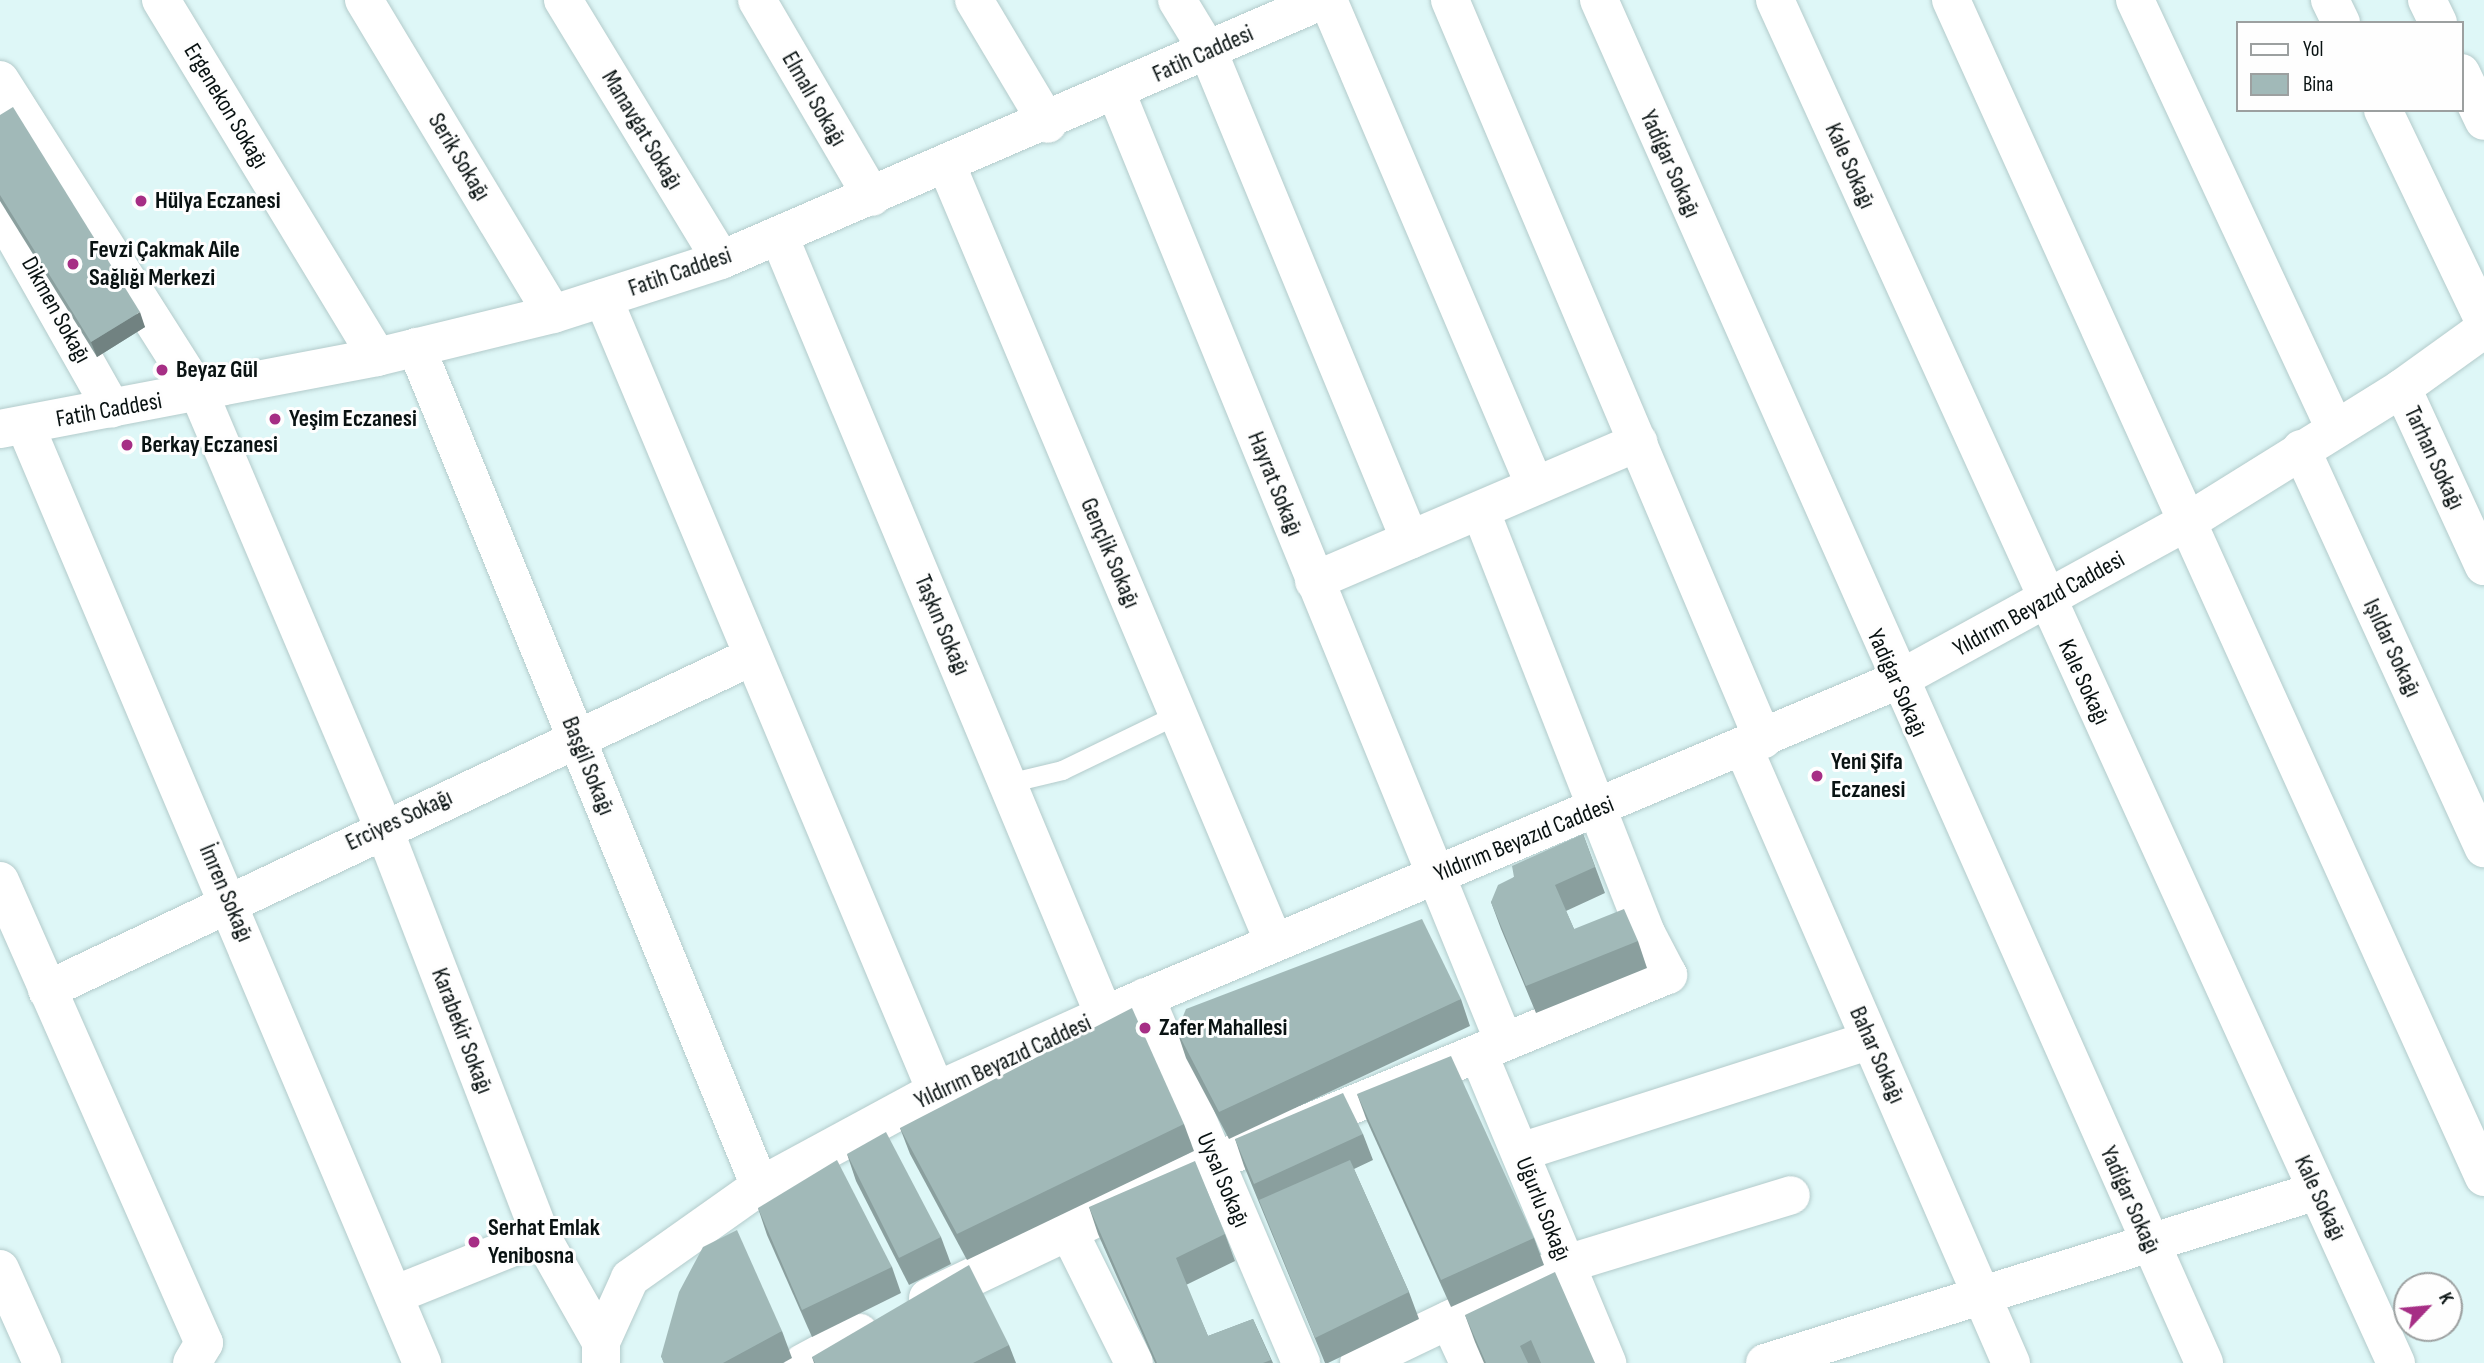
<!DOCTYPE html>
<html>
<head>
<meta charset="utf-8">
<style>
	body { margin:0 }
	#map { position:relative; width:2484px; height:1363px; overflow:hidden; background:#def7f7; font-family:"Sofia Sans Condensed",sans-serif }
	div>[style] { position:absolute }
	[style*='--x'] { left:calc(var(--x)*1px); top:calc(var(--y)*1px); width:calc(var(--w)*1px); rotate:calc(var(--a)*1deg) }
	.roads { filter:drop-shadow(0 0 2px #b3cbcb) drop-shadow(0 0 2px #b3cbcb) }
	.lane>* { height:19px; margin:-9.5px; padding:0 9.5px; transform-origin:9.5px; border-radius:9.5px; background:#fff }
	.street>* { height:38px; margin:-19px; padding:0 19px; transform-origin:19px; border-radius:19px; background:#fff }
	.secondary>* { height:38px; margin:-19px; padding:0 19px; transform-origin:19px; border-radius:19px; background:#fff }
	.wall>* { inset:0; background:#8a9f9e }
	.shaded-wall>* { inset:0; background:#718281 }
	.building>* { inset:0; background:#a1b9b8 }
	.dots>* { width:19px; height:19px; translate:-50% -50%; box-sizing:border-box; border:4px solid #fefefe; border-radius:50% }
	span { translate:-50% -50%; white-space:nowrap; text-align:center; line-height:1.15; -webkit-text-stroke:6px #fefefe; paint-order:stroke }
	.street-label { font-size:24px; color:#091212 }
	.poi-label { font-size:24px; color:#091212; font-weight:700 }
	.left { translate:0 -50%; text-align:left }
	.legend { position:absolute; left:2236px; top:21px; width:228px; height:91px; box-sizing:border-box; background:#fefefe; border:2px solid #9ca0a0; margin:0; padding:9px 12px; list-style:none; font-size:21px; color:#091212 }
	.legend li { display:flex; align-items:center; gap:14px; height:35px }
	.legend b { width:35px; border:2px solid #9ca0a0 }
	.north { position:absolute; left:2393px; top:1272px; width:70px; height:70px; box-sizing:border-box; background:#fefefe; border:2px solid #9ca0a0; border-radius:50%; rotate:64deg; font-size:19px; font-weight:700; line-height:28px; text-align:center; color:#091212 }
	.north::after { content:''; display:block; margin:auto; width:24px; height:32px; background:#a62e85; clip-path:polygon(50% 0,100% 100%,50% 72%,0 100%) }
</style>
</head>
<body>
<div id="map">
	<div class="roads">
		<div class="lane">
			<i style="--x:1008;--y:783;--w:56;--a:-13.5"></i>
			<i style="--x:1062;--y:770;--w:129;--a:-25.8"></i>
		</div>
		<div class="street">
			<i style="--x:161;--y:0;--w:417;--a:58.8"></i>
			<i style="--x:364;--y:0;--w:366;--a:59"></i>
			<i style="--x:563;--y:0;--w:304;--a:58.7"></i>
			<i style="--x:757;--y:0;--w:228;--a:59.7"></i>
			<i style="--x:974;--y:0;--w:144;--a:59.2"></i>
			<i style="--x:1177;--y:0;--w:60;--a:58.7"></i>
			<i style="--x:1208;--y:51;--w:529;--a:67.56"></i>
			<i style="--x:1328;--y:0;--w:528;--a:66.93"></i>
			<i style="--x:1450;--y:0;--w:803;--a:67.05"></i>
			<i style="--x:1599;--y:0;--w:1491;--a:66.06"></i>
			<i style="--x:1775;--y:0;--w:1498;--a:65.51"></i>
			<i style="--x:1951;--y:0;--w:1292;--a:65.64"></i>
			<i style="--x:2135;--y:0;--w:472;--a:65"></i>
			<i style="--x:2330;--y:0;--w:25;--a:64"></i>
			<i style="--x:2427;--y:0;--w:25;--a:64"></i>
			<i style="--x:2461;--y:73;--w:53;--a:64.4"></i>
			<i style="--x:0;--y:80;--w:371;--a:57.6"></i>
			<i style="--x:199;--y:393;--w:471;--a:67"></i>
			<i style="--x:383;--y:827;--w:438;--a:68.9"></i>
			<i style="--x:541;--y:1236;--w:122;--a:60.5"></i>
			<i style="--x:1116;--y:92;--w:1026;--a:67.78"></i>
			<i style="--x:2383;--y:110;--w:234;--a:64.4"></i>
			<i style="--x:947;--y:166;--w:840;--a:67.16"></i>
			<i style="--x:0;--y:211;--w:227;--a:60.5"></i>
			<i style="--x:779;--y:236;--w:844;--a:67.35"></i>
			<i style="--x:603;--y:298;--w:860;--a:67.22"></i>
			<i style="--x:416;--y:347;--w:907;--a:67.71"></i>
			<i style="--x:2402;--y:388;--w:196;--a:65.3"></i>
			<i style="--x:25;--y:425;--w:1019;--a:67.06"></i>
			<i style="--x:2301;--y:449;--w:439;--a:65.4"></i>
			<i style="--x:1314;--y:581;--w:353;--a:-23.2"></i>
			<i style="--x:1743;--y:747;--w:672;--a:66.49"></i>
			<i style="--x:0;--y:881;--w:505;--a:66.18"></i>
			<i style="--x:204;--y:1343;--w:23;--a:121"></i>
			<i style="--x:47;--y:990;--w:781;--a:-25.32"></i>
			<i style="--x:1145;--y:997;--w:398;--a:66.9"></i>
			<i style="--x:1479;--y:1055;--w:334;--a:67.4"></i>
			<i style="--x:1520;--y:1152;--w:367;--a:-17.7"></i>
			<i style="--x:1068;--y:1230;--w:148;--a:63.6"></i>
			<i style="--x:0;--y:1269;--w:103;--a:65.9"></i>
			<i style="--x:394;--y:1295;--w:158;--a:-21.9"></i>
			<i style="--x:928;--y:1298;--w:319;--a:-25.4"></i>
			<i style="--x:1216;--y:1161;--w:489;--a:-22.4"></i>
			<i style="--x:1668;--y:975;--w:47;--a:-117.6"></i>
			<i style="--x:1646;--y:933;--w:452;--a:-111.4"></i>
			<i style="--x:1449;--y:1320;--w:47;--a:65.1"></i>
			<i style="--x:803;--y:1363;--w:64;--a:-28.2"></i>
			<i style="--x:1359;--y:1363;--w:229;--a:-25.6"></i>
			<i style="--x:1566;--y:1264;--w:235;--a:-17"></i>
			<i style="--x:1765;--y:1363;--w:578;--a:-17.31"></i>
		</div>
		<div class="secondary">
			<i style="--x:0;--y:429;--w:384;--a:-10.8"></i>
			<i style="--x:377;--y:357;--w:181;--a:-13.7"></i>
			<i style="--x:553;--y:314;--w:176;--a:-17.8"></i>
			<i style="--x:721;--y:260;--w:656;--a:-23.36"></i>
			<i style="--x:601;--y:1363;--w:21;--a:-90"></i>
			<i style="--x:601;--y:1342;--w:70;--a:-65.6"></i>
			<i style="--x:630;--y:1278;--w:159;--a:-35.3"></i>
			<i style="--x:760;--y:1186;--w:200;--a:-28.4"></i>
			<i style="--x:936;--y:1091;--w:184;--a:-24.3"></i>
			<i style="--x:1104;--y:1015;--w:860;--a:-22.87"></i>
			<i style="--x:1896;--y:681;--w:332;--a:-28.7"></i>
			<i style="--x:2187;--y:522;--w:253;--a:-31.9"></i>
			<i style="--x:2402;--y:388;--w:101;--a:-35.7"></i>
		</div>
	</div>
	<div class="wall">
		<i style="clip-path:polygon(0 115px,145px 327px,97px 357px,0 201px)"></i>
		<i style="clip-path:polygon(1583px 834px,1605px 893px,1566px 911px,1574px 929px,1638px 941px,1647px 968px,1536px 1013px,1501px 929px,1491px 902px,1514px 877px)"></i>
		<i style="clip-path:polygon(1461px 999px,1470px 1026px,1229px 1139px,1186px 1058px,1177px 1031px)"></i>
		<i style="clip-path:polygon(1357px 1094px,1534px 1238px,1544px 1265px,1451px 1307px,1367px 1121px)"></i>
		<i style="clip-path:polygon(1184px 1124px,1194px 1151px,967px 1260px,910px 1154px,900px 1128px)"></i>
		<i style="clip-path:polygon(1363px 1134px,1373px 1160px,1354px 1169px,1409px 1292px,1419px 1319px,1328px 1363px,1325px 1363px,1244px 1166px,1235px 1139px)"></i>
		<i style="clip-path:polygon(847px 1154px,941px 1237px,951px 1264px,909px 1285px,856px 1181px)"></i>
		<i style="clip-path:polygon(1089px 1207px,1225px 1234px,1235px 1261px,1186px 1285px,1208px 1336px,1253px 1319px,1273px 1363px,1155px 1363px,1098px 1234px)"></i>
		<i style="clip-path:polygon(758px 1208px,892px 1267px,901px 1293px,812px 1337px,767px 1235px)"></i>
		<i style="clip-path:polygon(1465px 1315px,1595px 1363px,1484px 1363px,1475px 1342px)"></i>
		<i style="clip-path:polygon(782px 1331px,792px 1358px,783px 1363px,664px 1363px,661px 1356px)"></i>
		<i style="clip-path:polygon(1009px 1345px,1016px 1363px,814px 1363px,812px 1357px)"></i>
	</div>
	<div class="shaded-wall">
		<i style="clip-path:polygon(140px 312px,145px 327px,97px 357px,91px 342px)"></i>
	</div>
	<div class="building">
		<i style="clip-path:polygon(13px 107px,140px 312px,91px 342px,0 195px,0 115px)"></i>
		<i style="clip-path:polygon(1583px 834px,1595px 867px,1555px 885px,1574px 929px,1624px 909px,1638px 941px,1526px 986px,1491px 902px,1498px 885px,1514px 877px,1512px 866px)"></i>
		<i style="clip-path:polygon(1422px 919px,1461px 999px,1219px 1112px,1177px 1031px,1186px 1009px)"></i>
		<i style="clip-path:polygon(1132px 1008px,1184px 1124px,957px 1234px,900px 1128px)"></i>
		<i style="clip-path:polygon(1451px 1056px,1534px 1238px,1441px 1280px,1357px 1094px)"></i>
		<i style="clip-path:polygon(1343px 1093px,1363px 1134px,1254px 1184px,1235px 1139px)"></i>
		<i style="clip-path:polygon(886px 1132px,941px 1237px,899px 1258px,847px 1154px)"></i>
		<i style="clip-path:polygon(837px 1160px,892px 1267px,802px 1310px,758px 1208px)"></i>
		<i style="clip-path:polygon(1350px 1160px,1409px 1292px,1315px 1338px,1259px 1200px)"></i>
		<i style="clip-path:polygon(1195px 1161px,1225px 1234px,1176px 1258px,1208px 1336px,1253px 1319px,1271px 1360px,1263px 1363px,1157px 1363px,1089px 1207px)"></i>
		<i style="clip-path:polygon(737px 1230px,782px 1331px,723px 1363px,664px 1363px,661px 1356px,679px 1292px,703px 1247px)"></i>
		<i style="clip-path:polygon(969px 1265px,1009px 1345px,973px 1363px,815px 1363px,812px 1357px)"></i>
		<i style="clip-path:polygon(1555px 1272px,1595px 1363px,1541px 1363px,1531px 1340px,1520px 1346px,1528px 1363px,1486px 1363px,1465px 1315px)"></i>
	</div>
	<div class="dots">
		<i style="left:141px;top:201px;background:#a62e85"></i>
		<i style="left:73px;top:264px;background:#a62e85"></i>
		<i style="left:162px;top:370px;background:#a62e85"></i>
		<i style="left:275px;top:419px;background:#a62e85"></i>
		<i style="left:127px;top:445px;background:#a62e85"></i>
		<i style="left:1817px;top:776px;background:#a62e85"></i>
		<i style="left:1145px;top:1028px;background:#a62e85"></i>
		<i style="left:474px;top:1242px;background:#a62e85"></i>
	</div>
	<div class="street-label">
		<span style="left:1203px;top:54px;rotate:-24deg">Fatih Caddesi</span>
		<span style="left:814px;top:99px;rotate:60deg">Elmalı Sokağı</span>
		<span style="left:226px;top:106px;rotate:59deg">Ergenekon Sokağı</span>
		<span style="left:642px;top:130px;rotate:59deg">Manavgat Sokağı</span>
		<span style="left:459px;top:157px;rotate:59deg">Serik Sokağı</span>
		<span style="left:1670px;top:164px;rotate:66deg">Yadigar Sokağı</span>
		<span style="left:1850px;top:166px;rotate:66deg">Kale Sokağı</span>
		<span style="left:680px;top:272px;rotate:-19deg">Fatih Caddesi</span>
		<span style="left:56px;top:310px;rotate:61deg">Dikmen Sokağı</span>
		<span style="left:109px;top:410px;rotate:-10deg">Fatih Caddesi</span>
		<span style="left:2434px;top:458px;rotate:65deg">Tarhan Sokağı</span>
		<span style="left:1275px;top:484px;rotate:68deg">Hayrat Sokağı</span>
		<span style="left:1110px;top:553px;rotate:67deg">Gençlik Sokağı</span>
		<span style="left:2039px;top:604px;rotate:-29deg">Yıldırım Beyazıd Caddesi</span>
		<span style="left:942px;top:625px;rotate:67deg">Taşkın Sokağı</span>
		<span style="left:2392px;top:648px;rotate:65deg">Işıldar Sokağı</span>
		<span style="left:2084px;top:682px;rotate:65deg">Kale Sokağı</span>
		<span style="left:1897px;top:683px;rotate:66deg">Yadigar Sokağı</span>
		<span style="left:588px;top:766px;rotate:68deg">Başgil Sokağı</span>
		<span style="left:399px;top:820px;rotate:-25deg">Erciyes Sokağı</span>
		<span style="left:1524px;top:839px;rotate:-22deg">Yıldırım Beyazıd Caddesi</span>
		<span style="left:226px;top:893px;rotate:67deg">İmren Sokağı</span>
		<span style="left:462px;top:1031px;rotate:69deg">Karabekir Sokağı</span>
		<span style="left:1877px;top:1055px;rotate:66deg">Bahar Sokağı</span>
		<span style="left:1003px;top:1062px;rotate:-25deg">Yıldırım Beyazıd Caddesi</span>
		<span style="left:1223px;top:1180px;rotate:67deg">Uysal Sokağı</span>
		<span style="left:2320px;top:1198px;rotate:65deg">Kale Sokağı</span>
		<span style="left:2130px;top:1200px;rotate:66deg">Yadigar Sokağı</span>
		<span style="left:1543px;top:1209px;rotate:68deg">Uğurlu Sokağı</span>
	</div>
	<div class="poi-label">
		<span class="left" style="left:155px;top:201px">Hülya Eczanesi</span>
		<span class="left" style="left:89px;top:264px">Fevzi Çakmak Aile<br>Sağlığı Merkezi</span>
		<span class="left" style="left:176px;top:370px">Beyaz Gül</span>
		<span class="left" style="left:289px;top:419px">Yeşim Eczanesi</span>
		<span class="left" style="left:141px;top:445px">Berkay Eczanesi</span>
		<span class="left" style="left:1831px;top:776px">Yeni Şifa<br>Eczanesi</span>
		<span class="left" style="left:1159px;top:1028px">Zafer Mahallesi</span>
		<span class="left" style="left:488px;top:1242px">Serhat Emlak<br>Yenibosna</span>
	</div>
	<ul class="legend">
	<li><b style="height:9px;background:#fff"></b>Yol</li>
	<li><b style="height:19px;background:#a1b9b8"></b>Bina</li>
	</ul>
	<div class="north">K</div>
</div>
</body>
</html>
